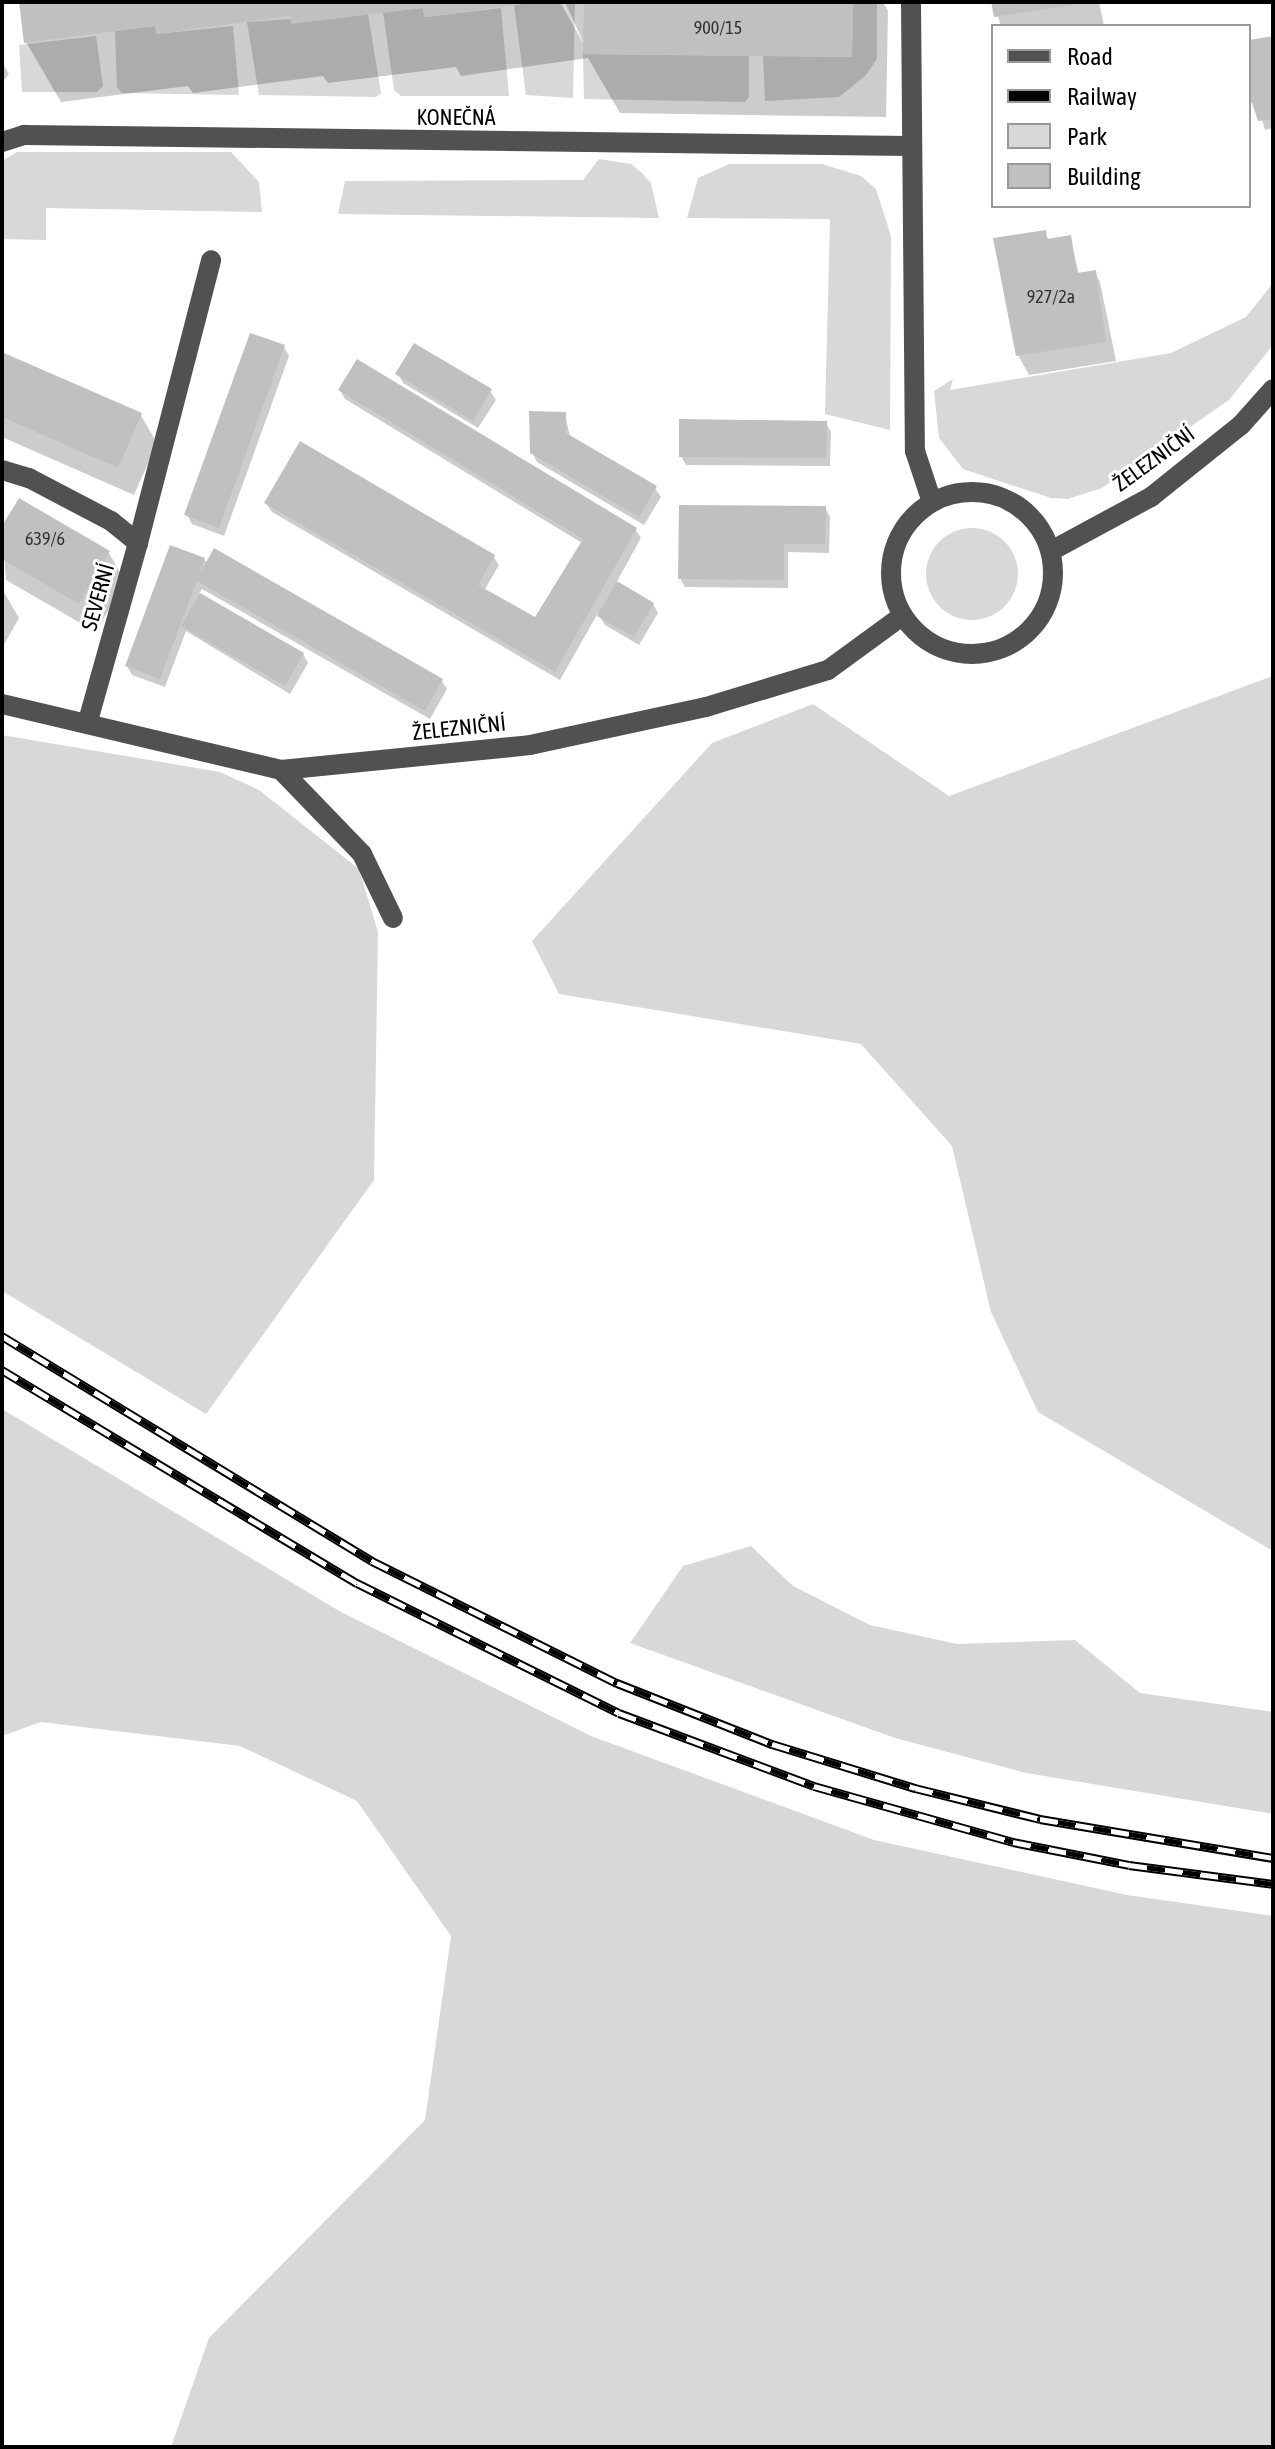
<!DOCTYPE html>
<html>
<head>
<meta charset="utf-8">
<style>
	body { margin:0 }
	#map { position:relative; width:1275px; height:2449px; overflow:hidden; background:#fff; font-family:"Asap Condensed",sans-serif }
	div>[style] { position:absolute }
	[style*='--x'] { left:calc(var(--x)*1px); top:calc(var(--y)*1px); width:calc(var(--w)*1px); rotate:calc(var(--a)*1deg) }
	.green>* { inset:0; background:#d8d8d8 }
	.round { border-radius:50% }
	.shadow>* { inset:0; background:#0003 }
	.building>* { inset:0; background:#c0c0c0 }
	.minor>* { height:20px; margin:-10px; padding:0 10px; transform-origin:10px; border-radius:10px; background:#515151 }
	.minor>.ring { margin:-10px; padding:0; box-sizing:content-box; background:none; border:20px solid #515151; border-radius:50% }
	.rail>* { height:9px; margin-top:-4.5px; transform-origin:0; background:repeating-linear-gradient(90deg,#fff 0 18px,#000 0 36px); box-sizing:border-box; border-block:2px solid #000 }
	span { translate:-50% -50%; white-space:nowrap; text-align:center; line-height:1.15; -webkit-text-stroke:6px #fff; paint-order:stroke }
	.number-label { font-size:18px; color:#303030 }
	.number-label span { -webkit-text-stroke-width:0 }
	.street-label { font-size:22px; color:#000 }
	.frame { position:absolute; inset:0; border:4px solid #000; pointer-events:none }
	.legend { position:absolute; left:991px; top:24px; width:260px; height:184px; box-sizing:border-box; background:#fff; border:2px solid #999; margin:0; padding:10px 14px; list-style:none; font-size:24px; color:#000 }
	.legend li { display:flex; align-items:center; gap:16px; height:40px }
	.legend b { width:40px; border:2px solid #999 }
</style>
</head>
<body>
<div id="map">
	<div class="green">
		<i style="clip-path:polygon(533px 2px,575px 2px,573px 98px,526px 95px,514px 5px)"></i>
		<i style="clip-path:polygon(853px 2px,877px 2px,877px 59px,865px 76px,839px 97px,765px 101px,763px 56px,852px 57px)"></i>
		<i style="clip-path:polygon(423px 8px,425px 17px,501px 8px,509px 96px,401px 96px,394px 90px,383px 12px)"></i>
		<i style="clip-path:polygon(368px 14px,381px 93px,376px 97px,259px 95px,247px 22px)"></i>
		<i style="clip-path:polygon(155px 26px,157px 34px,233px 26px,239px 95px,122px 93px,117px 87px,115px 31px)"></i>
		<i style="clip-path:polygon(96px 36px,103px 86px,97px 92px,22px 92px,19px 45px)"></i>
		<i style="clip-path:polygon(583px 54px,749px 56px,749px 97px,745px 102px,584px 99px)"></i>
		<i style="clip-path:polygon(17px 152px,231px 152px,259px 182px,262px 212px,46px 208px,46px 240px,2px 239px,2px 161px)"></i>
		<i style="clip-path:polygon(599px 159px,631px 164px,642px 173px,651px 183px,659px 218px,338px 214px,345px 181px,583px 180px)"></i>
		<i style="clip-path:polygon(729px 164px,822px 164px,861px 176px,876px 189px,891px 236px,890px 430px,825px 414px,830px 219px,687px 218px,698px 178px)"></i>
		<i style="clip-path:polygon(1273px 283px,1273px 345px,1229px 400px,1102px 488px,1068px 499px,1051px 498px,963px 469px,939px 438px,934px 391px,953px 379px,950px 390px,1171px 353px,1246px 317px)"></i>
		<i class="round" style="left:926px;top:528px;width:92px;height:92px"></i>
		<i style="clip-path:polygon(1273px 676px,1273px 1551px,1038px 1412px,991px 1312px,952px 1146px,861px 1044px,559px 994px,532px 941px,712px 743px,813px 704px,949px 796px)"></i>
		<i style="clip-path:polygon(2px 735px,220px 772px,259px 790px,359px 869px,378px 932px,374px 1180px,206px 1414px,2px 1291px)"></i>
		<i style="clip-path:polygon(2px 1409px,341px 1612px,591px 1736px,874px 1840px,1127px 1895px,1273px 1916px,1273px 2447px,171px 2447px,209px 2338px,425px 2120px,451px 1936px,357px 1801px,240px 1746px,41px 1722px,2px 1736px)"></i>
		<i style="clip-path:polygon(751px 1546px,793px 1586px,870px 1625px,957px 1644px,1075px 1640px,1140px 1693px,1273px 1712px,1273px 1814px,1026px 1773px,895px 1738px,630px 1643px,683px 1566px)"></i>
	</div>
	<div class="shadow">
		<i style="clip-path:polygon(21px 2px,560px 2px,585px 46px,565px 2px,883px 2px,888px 11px,886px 117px,620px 113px,588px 58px,461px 76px,456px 67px,328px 83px,323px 76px,193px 93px,188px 86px,61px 102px,26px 42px)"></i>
		<i style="clip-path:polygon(993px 2px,1099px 2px,1104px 26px,1001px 26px)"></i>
		<i style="clip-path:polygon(1273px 38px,1273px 128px,1265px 130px,1257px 102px,1249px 103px,1249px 41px)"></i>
		<i style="clip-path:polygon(2px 62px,9px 74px,2px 83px)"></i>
		<i style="clip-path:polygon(1044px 232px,1049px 240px,1070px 237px,1079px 275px,1095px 273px,1100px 282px,1116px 361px,1029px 375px,1018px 355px,995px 240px)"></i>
		<i style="clip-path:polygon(284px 347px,289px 356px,224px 536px,192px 524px,187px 515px)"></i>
		<i style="clip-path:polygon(5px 356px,140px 414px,157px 443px,134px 495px,2px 437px)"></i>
		<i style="clip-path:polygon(398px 374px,490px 391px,496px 400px,478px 428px,403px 383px)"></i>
		<i style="clip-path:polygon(340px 390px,635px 529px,641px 538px,616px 583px,653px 604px,658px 613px,639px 645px,605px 625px,598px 613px,560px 680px,272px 512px,266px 503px,493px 556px,499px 565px,484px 591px,536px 620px,582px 543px,345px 399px)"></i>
		<i style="clip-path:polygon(565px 414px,570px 437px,655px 488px,661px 497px,644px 525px,537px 462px,532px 452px)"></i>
		<i style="clip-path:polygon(826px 423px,831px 432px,830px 466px,686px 465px,681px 456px)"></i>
		<i style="clip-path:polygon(825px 508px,830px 517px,829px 553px,788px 552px,788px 588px,685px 587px,680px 578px)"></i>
		<i style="clip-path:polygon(2px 530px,109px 553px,125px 581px,96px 632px,6px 580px)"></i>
		<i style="clip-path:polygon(204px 560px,441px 680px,447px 689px,430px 719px,202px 589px,199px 594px,303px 654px,308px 663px,290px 694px,186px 631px,165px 687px,132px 675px,127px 666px)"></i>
		<i style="clip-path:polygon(2px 589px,19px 618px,2px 648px)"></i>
	</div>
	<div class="building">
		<i style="clip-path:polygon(19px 2px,523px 2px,523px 4px,424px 17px,423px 8px,291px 24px,290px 16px,156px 34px,155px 26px,24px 43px)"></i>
		<i style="clip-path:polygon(584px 2px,853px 2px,852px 57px,583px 54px)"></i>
		<i style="clip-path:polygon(991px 2px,1078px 2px,1078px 4px,994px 17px)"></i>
		<i style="clip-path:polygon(1273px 36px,1273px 119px,1258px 121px,1249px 94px,1249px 40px)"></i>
		<i style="clip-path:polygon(1046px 230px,1047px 239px,1071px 235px,1077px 273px,1096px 270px,1106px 342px,1016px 356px,993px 238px)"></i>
		<i style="clip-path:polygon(250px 333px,285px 345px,219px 528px,184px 515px)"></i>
		<i style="clip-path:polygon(414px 343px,492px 389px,473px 421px,395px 374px)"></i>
		<i style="clip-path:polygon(4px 353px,142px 413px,118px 468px,2px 417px)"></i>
		<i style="clip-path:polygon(357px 359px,637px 528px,555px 672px,264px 503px,300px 441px,495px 555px,478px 585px,535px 617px,583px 539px,338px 390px)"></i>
		<i style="clip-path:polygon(529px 411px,566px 412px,566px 433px,657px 486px,639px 517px,530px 453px)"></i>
		<i style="clip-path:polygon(679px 419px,827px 421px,826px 458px,679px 457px)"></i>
		<i style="clip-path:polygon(19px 498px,110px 551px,79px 604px,2px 559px,2px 526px)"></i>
		<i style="clip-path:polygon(679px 505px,826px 506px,825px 544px,784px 544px,784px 580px,678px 579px)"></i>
		<i style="clip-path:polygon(170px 545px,205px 558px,198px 577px,214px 548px,443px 679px,425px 711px,197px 581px,160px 679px,125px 666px)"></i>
		<i style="clip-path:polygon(617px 581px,654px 603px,634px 637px,597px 616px)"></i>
		<i style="clip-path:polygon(200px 593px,304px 653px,285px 686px,181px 626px)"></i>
	</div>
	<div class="minor">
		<i style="--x:911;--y:2;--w:449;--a:89.5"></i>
		<i style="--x:915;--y:451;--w:54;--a:71.6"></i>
		<i style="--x:2;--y:142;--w:23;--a:-18"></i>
		<i style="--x:24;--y:135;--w:886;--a:0.71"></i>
		<i style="--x:2;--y:470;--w:28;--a:17"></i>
		<i style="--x:29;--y:478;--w:93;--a:27.7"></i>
		<i style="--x:111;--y:521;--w:35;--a:39"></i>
		<i style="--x:138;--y:543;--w:185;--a:105.7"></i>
		<i class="ring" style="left:891px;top:492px;width:142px;height:142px"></i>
		<i style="--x:138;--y:543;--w:292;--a:-75.5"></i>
		<i style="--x:1051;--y:551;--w:114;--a:-28.4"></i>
		<i style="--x:1151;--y:497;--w:115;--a:-38.7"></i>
		<i style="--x:1241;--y:425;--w:48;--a:-48.4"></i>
		<i style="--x:2;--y:704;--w:287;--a:13.3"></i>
		<i style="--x:281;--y:770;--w:250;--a:-5.7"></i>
		<i style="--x:530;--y:745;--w:180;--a:-12.2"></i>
		<i style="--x:706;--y:707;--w:127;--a:-16.9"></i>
		<i style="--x:828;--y:670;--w:92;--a:-36.1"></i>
		<i style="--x:281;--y:770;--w:117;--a:46"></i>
		<i style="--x:362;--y:854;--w:71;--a:64.2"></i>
	</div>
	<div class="rail">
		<i style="--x:2;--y:1336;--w:433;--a:31.3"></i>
		<i style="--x:372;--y:1561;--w:274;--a:26.5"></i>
		<i style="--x:617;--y:1683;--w:167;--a:21.5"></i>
		<i style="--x:772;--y:1744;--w:150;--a:17.1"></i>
		<i style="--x:915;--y:1788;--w:129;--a:13.9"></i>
		<i style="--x:1040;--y:1819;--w:236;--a:9.5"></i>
		<i style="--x:2;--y:1370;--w:414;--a:31"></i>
		<i style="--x:357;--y:1583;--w:292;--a:26.4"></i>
		<i style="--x:619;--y:1713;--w:208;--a:20.5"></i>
		<i style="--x:814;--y:1786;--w:207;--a:15.7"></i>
		<i style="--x:1013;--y:1842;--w:118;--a:11.2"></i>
		<i style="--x:1129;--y:1865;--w:145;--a:7.5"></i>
	</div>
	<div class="number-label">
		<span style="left:718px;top:28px">900/15</span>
		<span style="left:1051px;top:297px">927/2a</span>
		<span style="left:45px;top:539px">639/6</span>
	</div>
	<div class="street-label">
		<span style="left:456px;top:118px">KONEČNÁ</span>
		<span style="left:1154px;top:459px;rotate:-36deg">ŽELEZNIČNÍ</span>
		<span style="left:98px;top:597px;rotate:-74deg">SEVERNÍ</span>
		<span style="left:459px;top:728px;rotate:-6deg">ŽELEZNIČNÍ</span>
	</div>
	<div class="frame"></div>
	<ul class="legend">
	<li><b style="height:10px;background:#515151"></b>Road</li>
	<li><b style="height:10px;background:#000"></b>Railway</li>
	<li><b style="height:22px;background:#d8d8d8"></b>Park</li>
	<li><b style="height:22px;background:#c0c0c0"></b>Building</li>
	</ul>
</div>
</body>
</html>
